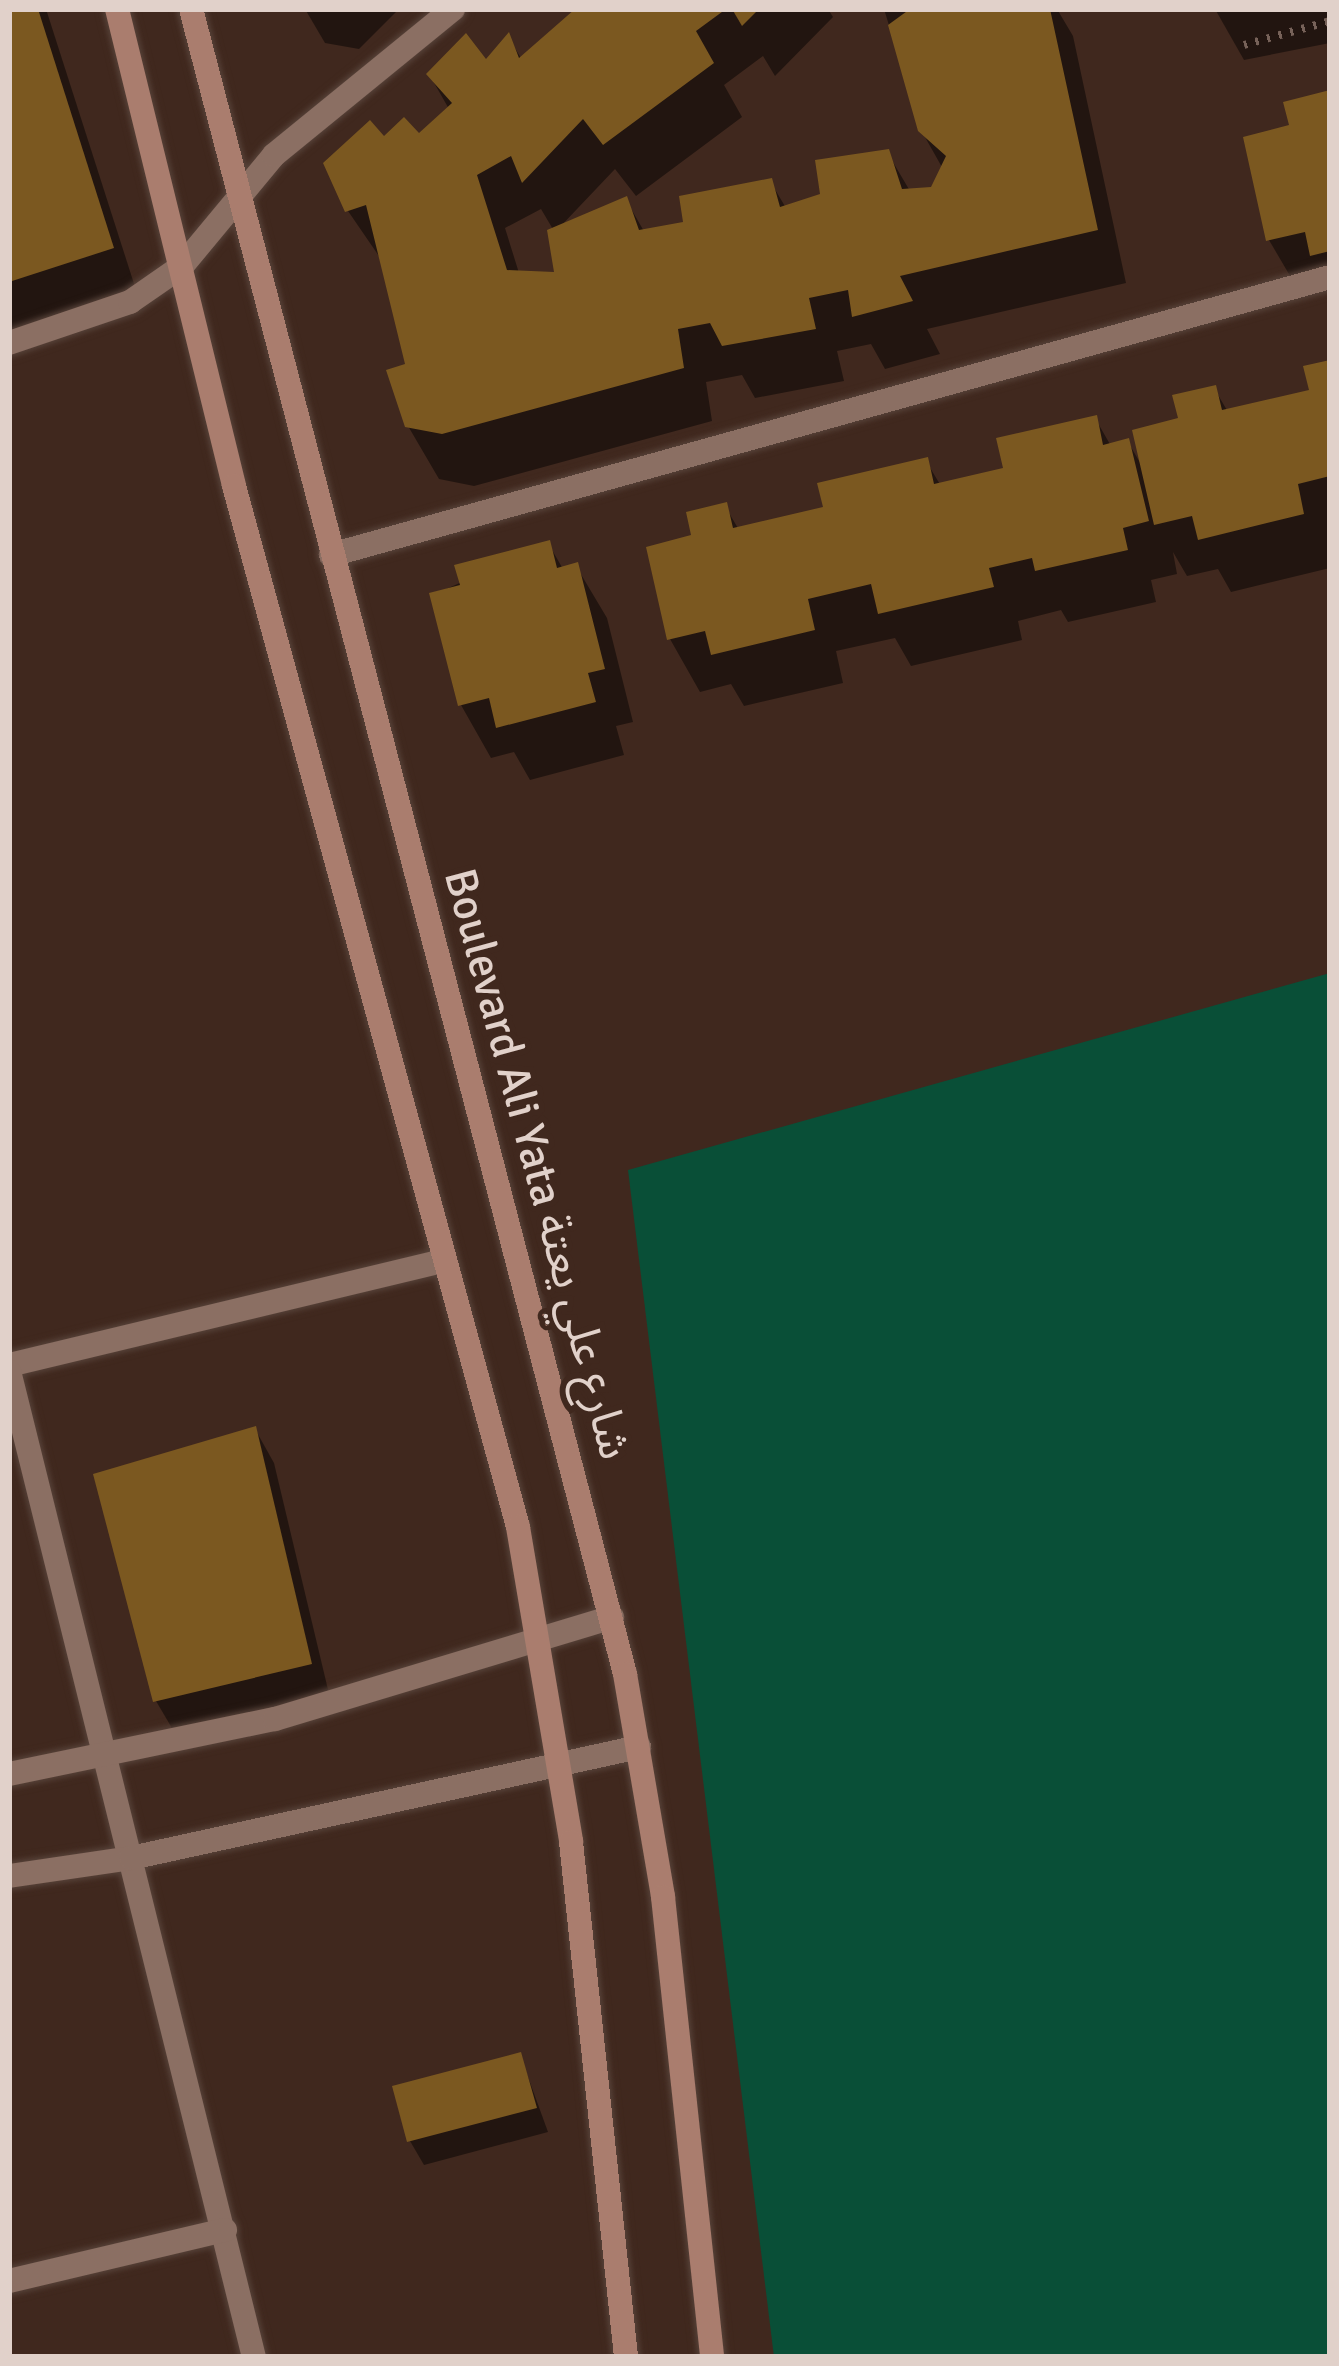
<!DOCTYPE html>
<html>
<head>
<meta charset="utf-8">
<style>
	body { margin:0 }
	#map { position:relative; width:1339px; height:2366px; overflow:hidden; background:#40281e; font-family:Signika,"Noto Sans Arabic",sans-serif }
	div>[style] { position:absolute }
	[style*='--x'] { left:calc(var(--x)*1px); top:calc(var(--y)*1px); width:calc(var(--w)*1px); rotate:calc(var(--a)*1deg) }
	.green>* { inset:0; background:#094f37 }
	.shadow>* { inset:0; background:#0007 }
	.building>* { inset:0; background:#7b5820 }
	.path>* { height:8px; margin-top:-4px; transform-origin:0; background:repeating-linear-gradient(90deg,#776259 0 3px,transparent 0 12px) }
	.roads { filter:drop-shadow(0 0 3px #57433a) drop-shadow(0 0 3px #57433a) }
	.street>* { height:24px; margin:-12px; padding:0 12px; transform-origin:12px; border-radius:12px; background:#8b6f63 }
	.secondary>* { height:24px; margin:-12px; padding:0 12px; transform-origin:12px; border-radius:12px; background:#aa7d6e }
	span { translate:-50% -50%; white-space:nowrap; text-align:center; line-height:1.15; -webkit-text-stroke:12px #40281e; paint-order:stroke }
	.street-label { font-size:45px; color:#e1d1ca }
	.frame { position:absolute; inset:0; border:12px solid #e1d1ca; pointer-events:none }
</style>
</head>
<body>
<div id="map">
	<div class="green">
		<i style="clip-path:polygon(1330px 973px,1330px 2357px,774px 2357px,628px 1170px)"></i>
	</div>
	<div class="shadow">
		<i style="clip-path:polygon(9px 9px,46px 9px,136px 290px,9px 331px)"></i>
		<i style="clip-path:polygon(305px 9px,399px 9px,359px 49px,325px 43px)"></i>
		<i style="clip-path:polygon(evenodd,579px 9px,828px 9px,833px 17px,775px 76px,763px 56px,724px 85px,742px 117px,636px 196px,615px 169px,559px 228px,626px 200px,645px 233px,686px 225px,770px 181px,786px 208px,823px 196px,887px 152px,910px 191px,933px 190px,943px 169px,921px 130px,884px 9px,1057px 9px,1073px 36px,1126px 283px,927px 329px,940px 354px,885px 369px,871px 344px,837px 351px,844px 381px,755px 398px,742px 375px,706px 382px,712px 421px,474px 486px,439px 479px,408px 426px,409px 366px,383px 262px,348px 211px,383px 140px,419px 137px,449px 109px,429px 74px,486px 64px,509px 38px,522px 60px,579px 9px,541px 209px,554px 231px,557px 275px,519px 273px,505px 228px,541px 209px)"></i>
		<i style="clip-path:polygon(1215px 9px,1330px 9px,1330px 43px,1244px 60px)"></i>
		<i style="clip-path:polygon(1330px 94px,1330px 286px,1300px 293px,1269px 240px,1292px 128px)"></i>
		<i style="clip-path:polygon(1330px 363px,1330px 568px,1231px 592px,1218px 569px,1187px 576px,1173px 552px,1177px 574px,1151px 580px,1156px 602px,1068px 622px,1061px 610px,1018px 621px,1022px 640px,911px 666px,895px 638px,836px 651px,843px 683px,744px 706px,731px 684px,700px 692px,670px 639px,694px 538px,725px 506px,739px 530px,827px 509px,926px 461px,941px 486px,1007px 470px,1095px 418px,1111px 446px,1128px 442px,1142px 466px,1214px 388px,1228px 412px,1313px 392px)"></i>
		<i style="clip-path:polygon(548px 543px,563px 569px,576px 566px,607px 618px,633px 722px,616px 726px,624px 755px,530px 780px,514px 752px,491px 758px,461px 705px,433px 595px)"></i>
		<i style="clip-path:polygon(255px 1429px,274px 1463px,330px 1698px,176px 1735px,156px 1701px)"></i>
		<i style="clip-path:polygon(520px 2055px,548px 2132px,424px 2165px,410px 2141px)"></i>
	</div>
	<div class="building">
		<i style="clip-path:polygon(9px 9px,38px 9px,114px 248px,9px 282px)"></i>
		<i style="clip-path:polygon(575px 9px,726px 9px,696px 31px,714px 63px,603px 145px,583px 119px,522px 183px,511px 156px,477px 175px,507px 270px,554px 272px,547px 230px,627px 196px,639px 230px,683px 222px,679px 196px,772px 178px,780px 207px,820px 194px,815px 160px,889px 149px,902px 189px,931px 187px,946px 156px,918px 131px,888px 25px,910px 9px,1050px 9px,1098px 230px,900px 276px,913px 301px,852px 317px,848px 290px,809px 298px,816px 329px,722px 346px,710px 323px,678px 329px,684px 368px,442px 434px,405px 427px,386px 370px,405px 364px,366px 205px,345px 212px,323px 163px,370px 120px,384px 136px,404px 117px,419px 133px,452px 103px,426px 74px,466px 33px,486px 59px,509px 32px,519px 58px)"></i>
		<i style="clip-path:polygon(732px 9px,759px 9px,742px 26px)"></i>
		<i style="clip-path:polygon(1330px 90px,1330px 251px,1310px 256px,1305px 232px,1266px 241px,1243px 137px,1289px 125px,1283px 102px)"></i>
		<i style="clip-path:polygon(1330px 360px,1330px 476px,1298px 484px,1304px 514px,1198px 540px,1192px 516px,1154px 525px,1132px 430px,1178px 418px,1172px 395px,1216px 385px,1222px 410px,1309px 390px,1303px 366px)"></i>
		<i style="clip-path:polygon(1097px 415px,1103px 445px,1129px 438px,1149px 521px,1123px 528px,1128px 550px,1035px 571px,1032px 558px,989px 568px,994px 587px,878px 614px,871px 584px,808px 599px,815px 630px,711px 655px,705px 631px,667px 640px,646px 547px,691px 535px,686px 512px,727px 502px,733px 528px,823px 507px,817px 483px,928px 457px,934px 484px,1003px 468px,996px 438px)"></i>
		<i style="clip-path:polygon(550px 540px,557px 568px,578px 562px,605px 669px,588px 673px,596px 702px,496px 728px,489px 698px,458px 706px,429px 593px,460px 585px,454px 565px)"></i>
		<i style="clip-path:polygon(256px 1426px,312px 1664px,153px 1702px,93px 1474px)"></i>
		<i style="clip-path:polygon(521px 2052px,537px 2108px,407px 2142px,392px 2086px)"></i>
	</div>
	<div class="path">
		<i style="--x:1244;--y:45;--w:89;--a:-15.6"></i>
	</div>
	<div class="roads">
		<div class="street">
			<i style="--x:9;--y:343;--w:128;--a:-18.7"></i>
			<i style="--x:130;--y:302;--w:63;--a:-34.7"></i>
			<i style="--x:182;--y:266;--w:144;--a:-50.3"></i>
			<i style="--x:274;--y:155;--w:231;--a:-39.2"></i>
			<i style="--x:331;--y:555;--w:1037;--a:-15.55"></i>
			<i style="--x:9;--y:1365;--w:445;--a:-13.5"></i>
			<i style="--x:9;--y:1371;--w:1016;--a:76.05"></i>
			<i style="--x:9;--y:1774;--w:272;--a:-11.7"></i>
			<i style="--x:275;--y:1719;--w:352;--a:-16.8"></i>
			<i style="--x:9;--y:1876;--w:123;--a:-8.4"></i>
			<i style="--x:131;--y:1858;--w:520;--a:-12.33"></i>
			<i style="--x:9;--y:2281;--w:222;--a:-13.3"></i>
		</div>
		<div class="secondary">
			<i style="--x:117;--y:9;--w:491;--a:76.2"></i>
			<i style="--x:234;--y:486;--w:1079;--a:74.74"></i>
			<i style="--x:518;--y:1527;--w:319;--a:80.4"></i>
			<i style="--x:571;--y:1842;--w:518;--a:83.9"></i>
			<i style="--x:191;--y:9;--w:1721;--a:75.39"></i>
			<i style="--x:625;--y:1674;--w:226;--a:80.3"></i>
			<i style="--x:663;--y:1897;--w:463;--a:83.9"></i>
		</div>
	</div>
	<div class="street-label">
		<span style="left:537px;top:1164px;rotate:75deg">Boulevard Ali Yata شارع علي يعتة</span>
	</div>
	<div class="frame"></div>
</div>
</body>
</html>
